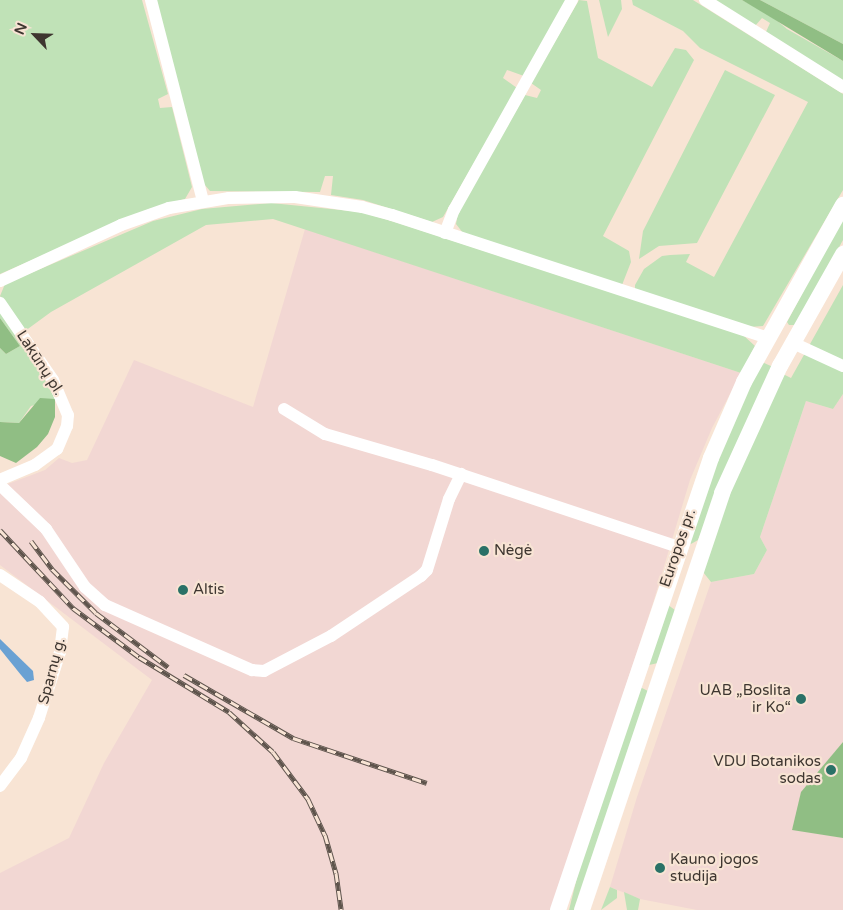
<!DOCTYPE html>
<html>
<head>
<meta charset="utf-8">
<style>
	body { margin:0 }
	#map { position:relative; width:843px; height:910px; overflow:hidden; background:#f8e4d4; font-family:"Varela Round",sans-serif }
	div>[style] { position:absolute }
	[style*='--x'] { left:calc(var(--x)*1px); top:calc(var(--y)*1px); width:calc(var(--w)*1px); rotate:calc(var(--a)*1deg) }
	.industrial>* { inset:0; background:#f2d7d3 }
	.green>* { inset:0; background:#c0e2b7 }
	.forest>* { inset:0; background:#90be84 }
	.water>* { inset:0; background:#6aa1d3 }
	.minor>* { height:12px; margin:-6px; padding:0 6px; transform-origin:6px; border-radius:6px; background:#fff }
	.major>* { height:16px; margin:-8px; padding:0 8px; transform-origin:8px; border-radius:8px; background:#fff }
	.rail>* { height:5px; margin-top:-2.5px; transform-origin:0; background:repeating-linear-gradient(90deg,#f8e4d4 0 9px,#5e544c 0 18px); box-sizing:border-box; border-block:1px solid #5e544c }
	.dots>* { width:14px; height:14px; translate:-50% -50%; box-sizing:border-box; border:2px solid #f8e4d4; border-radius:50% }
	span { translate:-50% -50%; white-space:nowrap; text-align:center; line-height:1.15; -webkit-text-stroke:4.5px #f8e4d4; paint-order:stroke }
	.street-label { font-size:15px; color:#3e3630 }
	.poi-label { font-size:15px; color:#3e3630 }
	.left { translate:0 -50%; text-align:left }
	.right { translate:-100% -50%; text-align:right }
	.north { position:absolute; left:10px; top:10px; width:50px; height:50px; -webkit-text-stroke:4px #f8e4d4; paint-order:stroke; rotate:294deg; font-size:14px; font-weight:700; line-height:20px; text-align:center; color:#3e3630 }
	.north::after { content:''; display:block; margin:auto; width:18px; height:22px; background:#3e3630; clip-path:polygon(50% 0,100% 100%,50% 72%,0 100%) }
</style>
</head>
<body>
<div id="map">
	<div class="industrial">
		<i style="clip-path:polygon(305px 229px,741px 373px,712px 428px,690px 480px,653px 603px,552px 910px,0 910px,0 873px,69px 838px,104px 763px,152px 680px,0 565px,0 487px,45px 470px,59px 458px,72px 463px,87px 460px,134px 360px,253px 407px)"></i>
		<i style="clip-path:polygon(843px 394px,843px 742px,792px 829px,843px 838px,843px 910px,697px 910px,640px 899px,610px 887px,637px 797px,711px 582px,754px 574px,767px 550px,760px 537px,806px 401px,833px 409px)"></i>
	</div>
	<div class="green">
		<i style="clip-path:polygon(0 0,142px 0,168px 94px,158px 99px,160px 108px,172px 107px,192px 187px,185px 199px,149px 209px,0 274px)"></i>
		<i style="clip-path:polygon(156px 0,567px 0,524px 76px,507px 70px,503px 78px,517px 88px,443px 217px,432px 222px,363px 200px,331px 195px,333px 176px,325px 176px,320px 192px,210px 191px,204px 184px)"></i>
		<i style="clip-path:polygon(579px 0,587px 1px,598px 58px,652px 87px,675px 48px,686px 50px,694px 60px,603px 236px,629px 251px,631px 262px,622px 285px,463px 233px,456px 224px,458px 213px,525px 95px,537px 98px,541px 90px,531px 83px)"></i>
		<i style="clip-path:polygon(599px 0,621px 0,622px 9px,608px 37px)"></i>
		<i style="clip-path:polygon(632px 0,693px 0,843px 94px,843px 190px,763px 326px,749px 327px,635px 292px,635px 285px,644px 269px,662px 256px,670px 255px,690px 254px,686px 262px,714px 277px,808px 102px,700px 48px,683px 31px,633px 5px)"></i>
		<i style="clip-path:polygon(714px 0,742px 0,769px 14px,787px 29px,843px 61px,843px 82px,765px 34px,770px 23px,762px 18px,755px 26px)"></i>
		<i style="clip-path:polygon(760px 0,843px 0,843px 44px)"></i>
		<i style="clip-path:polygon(725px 70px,775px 95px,697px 243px,659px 246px,639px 259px,643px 231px)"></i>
		<i style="clip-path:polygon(271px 203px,361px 212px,398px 223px,743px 335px,755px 346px,741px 373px,273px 219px,206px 225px,51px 312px,25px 331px,0 296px,5px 284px,153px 221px,202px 209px)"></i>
		<i style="clip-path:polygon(843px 217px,843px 240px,796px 325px,789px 325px,787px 322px)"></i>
		<i style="clip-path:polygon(843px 285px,843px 394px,833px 409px,806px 401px,760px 537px,767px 550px,754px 574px,711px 582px,703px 572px,721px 513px,783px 374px,791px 378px)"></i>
		<i style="clip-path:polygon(0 312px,35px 362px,55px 399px,31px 406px,19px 423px,0 422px,0 348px,6px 354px,20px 346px,0 318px)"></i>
		<i style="clip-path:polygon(762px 362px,773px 367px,698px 540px,691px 544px,688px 541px,732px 423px)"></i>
		<i style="clip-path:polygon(668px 605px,675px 610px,658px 663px,649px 665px)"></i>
		<i style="clip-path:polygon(640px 687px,648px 691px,575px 910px,569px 910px,586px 841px)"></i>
		<i style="clip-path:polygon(610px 887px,617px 890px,617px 898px,601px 910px)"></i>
		<i style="clip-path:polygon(624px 892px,640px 899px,638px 910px,627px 910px)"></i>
	</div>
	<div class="forest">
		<i style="clip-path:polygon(742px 0,760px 0,843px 44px,843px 61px)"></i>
		<i style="clip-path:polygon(0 318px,20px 346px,6px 354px,0 348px)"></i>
		<i style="clip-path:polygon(40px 398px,55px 399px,55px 417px,48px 434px,37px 447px,16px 463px,0 456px,0 422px,19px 423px)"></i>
		<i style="clip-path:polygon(843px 742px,843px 838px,792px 830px,801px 792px)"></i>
	</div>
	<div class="water">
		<i style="clip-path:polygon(0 639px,33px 671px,34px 680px,27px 682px,21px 675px,0 649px)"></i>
	</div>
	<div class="minor">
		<i style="--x:151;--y:0;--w:208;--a:75.5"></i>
		<i style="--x:705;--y:0;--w:163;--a:32.2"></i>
		<i style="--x:445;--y:233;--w:25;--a:-69"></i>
		<i style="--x:454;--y:210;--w:241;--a:-60.7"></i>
		<i style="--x:0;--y:281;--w:133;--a:-24.8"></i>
		<i style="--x:121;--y:225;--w:51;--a:-19.5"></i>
		<i style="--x:169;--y:208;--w:61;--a:-9.5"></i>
		<i style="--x:229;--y:198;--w:66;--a:-0.9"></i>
		<i style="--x:295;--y:197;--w:68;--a:8.5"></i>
		<i style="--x:362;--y:207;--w:31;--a:15"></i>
		<i style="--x:392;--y:215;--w:396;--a:18.1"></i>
		<i style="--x:0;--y:303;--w:93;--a:55.5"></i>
		<i style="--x:53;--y:380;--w:38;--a:67"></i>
		<i style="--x:68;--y:415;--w:11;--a:95"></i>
		<i style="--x:67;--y:426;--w:25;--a:113"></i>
		<i style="--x:57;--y:449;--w:27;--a:144"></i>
		<i style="--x:35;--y:465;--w:38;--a:157"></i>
		<i style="--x:793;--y:343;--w:55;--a:24.7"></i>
		<i style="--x:284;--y:409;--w:48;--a:31.4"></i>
		<i style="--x:325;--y:434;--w:111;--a:16.2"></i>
		<i style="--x:432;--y:465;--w:259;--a:18.4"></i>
		<i style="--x:0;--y:485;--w:64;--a:43.7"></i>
		<i style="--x:46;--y:529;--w:70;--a:56.1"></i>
		<i style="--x:85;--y:587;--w:27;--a:42"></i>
		<i style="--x:105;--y:605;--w:161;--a:23.9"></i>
		<i style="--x:252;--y:670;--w:12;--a:5"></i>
		<i style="--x:264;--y:671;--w:76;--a:-27.6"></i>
		<i style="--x:331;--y:636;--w:108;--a:-33.7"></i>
		<i style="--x:421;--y:576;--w:8;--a:-45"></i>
		<i style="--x:427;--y:570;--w:74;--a:-72.8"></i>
		<i style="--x:449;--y:499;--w:28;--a:-64"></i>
		<i style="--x:0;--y:575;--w:48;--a:34"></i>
		<i style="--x:40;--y:602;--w:34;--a:47"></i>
		<i style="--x:63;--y:627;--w:25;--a:97"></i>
		<i style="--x:60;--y:652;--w:69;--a:107.7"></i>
		<i style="--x:39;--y:718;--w:44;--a:114.2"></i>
		<i style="--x:21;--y:758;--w:35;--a:127"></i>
	</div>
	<div class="major">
		<i style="--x:558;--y:910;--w:477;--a:-71.3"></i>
		<i style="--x:711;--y:458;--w:83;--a:-66.5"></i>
		<i style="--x:744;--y:382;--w:203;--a:-60.8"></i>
		<i style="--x:582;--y:910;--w:440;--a:-71.4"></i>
		<i style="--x:722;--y:493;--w:140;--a:-65.5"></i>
		<i style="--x:780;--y:366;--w:129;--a:-60.6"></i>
	</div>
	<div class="rail">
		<i style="--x:0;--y:530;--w:107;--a:46.9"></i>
		<i style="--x:73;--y:608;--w:82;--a:36.6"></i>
		<i style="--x:139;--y:657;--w:105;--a:31.4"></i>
		<i style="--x:229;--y:712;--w:59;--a:42.3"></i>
		<i style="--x:273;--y:752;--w:59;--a:53.3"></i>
		<i style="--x:308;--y:799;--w:40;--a:65"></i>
		<i style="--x:325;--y:835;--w:40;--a:74"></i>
		<i style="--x:336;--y:873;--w:37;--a:82"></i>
		<i style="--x:31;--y:541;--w:35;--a:53"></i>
		<i style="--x:52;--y:569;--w:62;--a:45"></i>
		<i style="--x:96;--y:613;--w:90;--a:36.9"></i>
		<i style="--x:184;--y:675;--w:126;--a:30"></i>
		<i style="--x:293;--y:738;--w:141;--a:18.6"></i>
	</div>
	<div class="dots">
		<i style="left:484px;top:551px;background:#2a7167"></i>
		<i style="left:183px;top:590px;background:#2a7167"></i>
		<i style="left:801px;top:699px;background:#2a7167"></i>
		<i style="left:831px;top:770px;background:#2a7167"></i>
		<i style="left:660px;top:868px;background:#2a7167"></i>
	</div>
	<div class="street-label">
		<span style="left:40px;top:363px;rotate:57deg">Lakūnų pl.</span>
		<span style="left:678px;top:548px;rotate:-71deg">Europos pr.</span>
		<span style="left:52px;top:671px;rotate:-75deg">Sparnų g.</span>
	</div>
	<div class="poi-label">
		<span class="left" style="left:494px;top:551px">Nėgė</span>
		<span class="left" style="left:193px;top:590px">Altis</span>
		<span class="right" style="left:791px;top:699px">UAB „Boslita<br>ir Ko“</span>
		<span class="right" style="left:821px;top:770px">VDU Botanikos<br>sodas</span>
		<span class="left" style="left:670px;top:868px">Kauno jogos<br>studija</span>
	</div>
	<div class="north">N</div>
</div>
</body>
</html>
